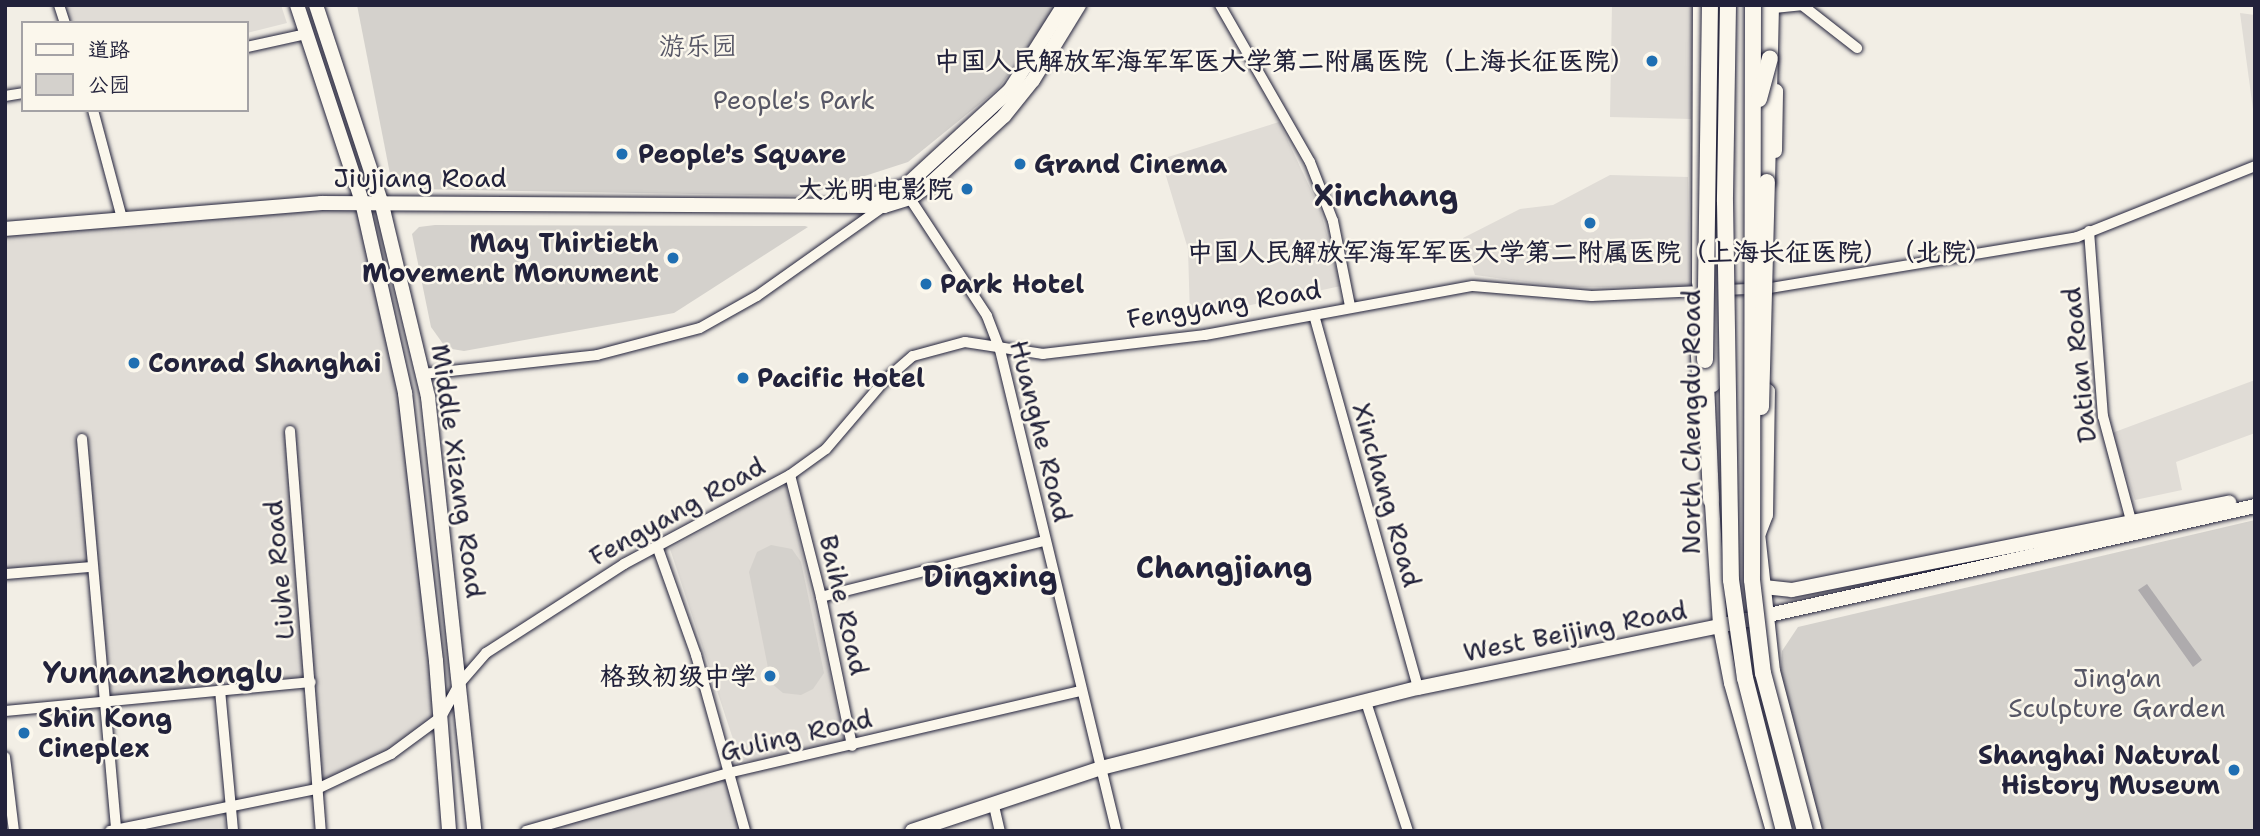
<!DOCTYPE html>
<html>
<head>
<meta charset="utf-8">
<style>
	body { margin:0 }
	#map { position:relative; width:2260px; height:836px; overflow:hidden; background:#f2eee5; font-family:"Shantell Sans","LXGW WenKai TC",sans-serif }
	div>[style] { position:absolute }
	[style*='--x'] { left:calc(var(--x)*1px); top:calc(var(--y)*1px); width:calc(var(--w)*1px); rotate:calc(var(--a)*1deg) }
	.built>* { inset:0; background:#e0dcd6 }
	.green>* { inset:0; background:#d4d1cc }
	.water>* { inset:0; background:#aeabad }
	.roads { filter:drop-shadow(0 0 2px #22223b) drop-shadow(0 0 2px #22223b) }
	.minor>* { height:10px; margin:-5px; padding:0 5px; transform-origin:5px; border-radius:5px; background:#fbf7ec }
	.major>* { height:14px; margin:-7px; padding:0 7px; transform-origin:7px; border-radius:7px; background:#fbf7ec }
	.highway>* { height:16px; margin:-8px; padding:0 8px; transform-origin:8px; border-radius:8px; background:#fbf7ec }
	.bridges { filter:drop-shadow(0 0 2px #22223b) drop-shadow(0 0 2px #22223b) }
	.highway-bridge>* { height:16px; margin:-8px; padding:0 8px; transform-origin:8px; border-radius:8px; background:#fbf7ec }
	.dots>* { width:19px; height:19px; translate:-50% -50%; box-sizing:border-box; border:4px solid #fbf7ec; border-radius:50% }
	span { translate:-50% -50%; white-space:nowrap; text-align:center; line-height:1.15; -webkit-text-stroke:5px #fbf7ec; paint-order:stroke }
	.park-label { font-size:26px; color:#575766 }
	.poi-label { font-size:26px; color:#22223b; font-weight:700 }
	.right { translate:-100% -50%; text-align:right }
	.left { translate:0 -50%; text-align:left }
	.street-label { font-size:26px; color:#22223b }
	.quarter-label { font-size:30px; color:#22223b; font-weight:700 }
	.frame { position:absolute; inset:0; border:7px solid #22223b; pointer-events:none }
	.legend { position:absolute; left:21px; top:21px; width:228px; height:91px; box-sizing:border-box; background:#fbf7ec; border:2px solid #a4a2a5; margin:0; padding:9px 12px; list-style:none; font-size:21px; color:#22223b }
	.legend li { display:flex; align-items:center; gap:14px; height:35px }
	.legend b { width:35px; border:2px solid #a4a2a5 }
</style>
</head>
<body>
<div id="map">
	<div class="built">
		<i style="clip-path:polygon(65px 5px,281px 5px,287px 23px,247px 33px,247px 23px,70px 23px)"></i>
		<i style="clip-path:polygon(1612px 5px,1693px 5px,1691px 119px,1610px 117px)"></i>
		<i style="clip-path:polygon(2240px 13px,2255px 15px,2255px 124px)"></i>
		<i style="clip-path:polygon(1279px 122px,1320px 209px,1341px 286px,1190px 318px,1188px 249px,1163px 166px,1168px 157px)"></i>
		<i style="clip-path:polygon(1610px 175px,1688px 177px,1690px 287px,1563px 287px,1475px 275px,1463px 238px,1520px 209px,1553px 205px)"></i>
		<i style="clip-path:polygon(362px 202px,405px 394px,441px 717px,391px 754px,320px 788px,310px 682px,103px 701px,90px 568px,5px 574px,5px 229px)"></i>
		<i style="clip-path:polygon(2255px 380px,2255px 433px,2176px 462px,2182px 490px,2135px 500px,2112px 433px)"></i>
		<i style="clip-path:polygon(786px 485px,845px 741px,754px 761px,740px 760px,670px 549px)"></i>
		<i style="clip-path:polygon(729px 776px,742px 831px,545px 831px)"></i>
		<i style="clip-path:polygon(224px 814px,226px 831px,141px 831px)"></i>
	</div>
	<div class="green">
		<i style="clip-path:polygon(357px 5px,1058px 5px,998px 89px,908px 162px,803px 196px,415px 189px,391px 179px)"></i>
		<i style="clip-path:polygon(435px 225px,805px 226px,808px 227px,674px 313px,464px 351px,446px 348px,431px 327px,412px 234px,419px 227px)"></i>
		<i style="clip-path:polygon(2255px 520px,2255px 831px,1823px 831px,1780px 683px,1782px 651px,1798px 627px)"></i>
		<i style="clip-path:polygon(771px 545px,792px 549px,801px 562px,824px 673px,813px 689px,801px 695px,783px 693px,771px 683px,749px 572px,757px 552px)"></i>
	</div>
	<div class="water">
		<i style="clip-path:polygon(2147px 584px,2202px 660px,2193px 667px,2138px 590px)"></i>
	</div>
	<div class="roads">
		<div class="minor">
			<i style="--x:59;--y:5;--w:19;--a:72"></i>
			<i style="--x:1220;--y:5;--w:181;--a:60.2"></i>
			<i style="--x:1310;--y:162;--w:63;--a:68.7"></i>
			<i style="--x:1333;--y:221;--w:87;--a:78.7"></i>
			<i style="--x:1802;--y:5;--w:70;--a:38"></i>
			<i style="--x:1774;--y:8;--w:27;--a:-6"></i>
			<i style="--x:247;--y:47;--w:60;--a:-12.4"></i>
			<i style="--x:5;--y:96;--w:18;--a:-9"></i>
			<i style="--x:93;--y:110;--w:112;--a:75"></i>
			<i style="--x:907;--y:194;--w:146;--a:56.7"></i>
			<i style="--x:987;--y:316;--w:36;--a:69"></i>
			<i style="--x:1000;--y:350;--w:495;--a:76.4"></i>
			<i style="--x:2089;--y:231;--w:186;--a:85.7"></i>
			<i style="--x:2103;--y:416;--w:116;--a:75"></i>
			<i style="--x:1314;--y:315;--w:387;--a:74.4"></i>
			<i style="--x:423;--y:374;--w:175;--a:-6.2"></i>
			<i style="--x:597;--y:355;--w:106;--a:-14.7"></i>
			<i style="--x:700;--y:328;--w:65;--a:-29.3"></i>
			<i style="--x:757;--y:296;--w:156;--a:-35.3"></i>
			<i style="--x:290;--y:431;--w:401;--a:85.6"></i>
			<i style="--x:82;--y:439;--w:393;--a:85"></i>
			<i style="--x:790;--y:475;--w:126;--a:75.7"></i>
			<i style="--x:821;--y:597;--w:152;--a:78.2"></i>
			<i style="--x:657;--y:546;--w:116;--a:70.3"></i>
			<i style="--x:696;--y:655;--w:183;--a:74.4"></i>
			<i style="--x:5;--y:574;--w:85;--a:-4.7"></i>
			<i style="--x:821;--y:597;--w:230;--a:-14.1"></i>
			<i style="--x:220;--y:690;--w:142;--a:84.7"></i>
			<i style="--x:1366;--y:702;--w:136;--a:72"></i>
			<i style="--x:5;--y:711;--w:307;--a:-5.4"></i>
			<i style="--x:5;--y:757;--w:75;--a:83.1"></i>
			<i style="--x:994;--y:806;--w:26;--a:77"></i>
			<i style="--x:110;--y:831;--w:211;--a:-11.5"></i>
			<i style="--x:317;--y:789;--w:82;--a:-25.3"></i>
			<i style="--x:391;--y:754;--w:62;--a:-36.5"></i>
			<i style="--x:441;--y:717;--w:39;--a:-61"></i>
			<i style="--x:460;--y:683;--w:40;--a:-49"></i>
			<i style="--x:486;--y:653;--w:164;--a:-32.8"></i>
			<i style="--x:624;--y:564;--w:188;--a:-28.2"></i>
			<i style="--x:790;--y:475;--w:44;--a:-35.8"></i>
			<i style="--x:826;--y:449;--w:89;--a:-49.5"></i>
			<i style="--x:884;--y:381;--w:38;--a:-41"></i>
			<i style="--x:913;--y:356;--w:54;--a:-15.1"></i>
			<i style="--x:965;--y:342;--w:79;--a:8.7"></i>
			<i style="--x:1043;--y:354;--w:163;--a:-6.7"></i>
			<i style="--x:1205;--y:335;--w:272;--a:-10.4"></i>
			<i style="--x:1473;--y:286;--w:119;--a:4.8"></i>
			<i style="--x:1592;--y:296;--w:178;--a:-2.6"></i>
			<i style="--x:1770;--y:288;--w:311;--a:-9.4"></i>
			<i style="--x:2077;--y:237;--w:192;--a:-21.7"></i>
			<i style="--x:526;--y:831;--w:210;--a:-16"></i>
			<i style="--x:728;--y:773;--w:360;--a:-13.1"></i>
		</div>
		<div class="major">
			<i style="--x:297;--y:5;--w:207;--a:71.7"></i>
			<i style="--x:362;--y:202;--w:196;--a:77.3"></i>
			<i style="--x:405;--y:393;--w:270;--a:83.4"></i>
			<i style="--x:436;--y:661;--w:170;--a:85.6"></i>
			<i style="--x:316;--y:5;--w:206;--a:71.7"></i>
			<i style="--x:381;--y:201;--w:202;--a:76.5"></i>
			<i style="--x:428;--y:397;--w:436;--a:83.9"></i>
			<i style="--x:1760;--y:46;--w:41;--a:-87.2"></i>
			<i style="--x:1775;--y:151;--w:60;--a:-89"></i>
			<i style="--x:853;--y:200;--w:50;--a:-15.2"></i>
			<i style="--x:885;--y:205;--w:170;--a:-42.6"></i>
			<i style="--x:1010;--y:90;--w:101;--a:-57.6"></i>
			<i style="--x:5;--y:229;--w:317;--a:-4.7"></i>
			<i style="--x:321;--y:203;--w:563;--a:0.31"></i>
			<i style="--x:884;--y:206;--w:27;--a:-17"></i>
			<i style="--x:910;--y:198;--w:23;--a:-34"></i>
			<i style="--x:929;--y:185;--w:102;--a:-42.6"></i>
			<i style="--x:1004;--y:116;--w:46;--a:-51.1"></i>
			<i style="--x:1033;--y:80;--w:88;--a:-58.5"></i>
			<i style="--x:1699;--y:283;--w:278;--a:-89.8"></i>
			<i style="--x:1698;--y:356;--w:74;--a:86.9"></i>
			<i style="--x:1713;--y:385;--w:176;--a:-89.3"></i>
			<i style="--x:1711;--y:489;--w:137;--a:86.2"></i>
			<i style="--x:1720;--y:626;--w:58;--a:79.1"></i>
			<i style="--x:1731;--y:683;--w:154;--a:74.2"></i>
			<i style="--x:1757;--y:524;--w:148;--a:83.8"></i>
			<i style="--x:1773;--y:671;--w:165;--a:75.3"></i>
			<i style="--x:1759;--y:533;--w:19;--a:-69"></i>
			<i style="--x:1766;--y:515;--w:124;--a:-89.1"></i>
			<i style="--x:1764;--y:587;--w:28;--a:6"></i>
			<i style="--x:1792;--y:590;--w:446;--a:-11.3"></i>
			<i style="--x:912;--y:831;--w:199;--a:-18.4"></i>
			<i style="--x:1101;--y:768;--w:327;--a:-14.2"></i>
			<i style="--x:1418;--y:688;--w:308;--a:-11.6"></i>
			<i style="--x:1720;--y:626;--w:548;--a:-12.64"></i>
		</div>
		<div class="highway">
			<i style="--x:1767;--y:182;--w:177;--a:-88.7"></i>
			<i style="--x:1705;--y:360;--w:140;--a:87.5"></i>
		</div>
	</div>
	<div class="bridges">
		<div class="highway-bridge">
			<i style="--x:1728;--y:5;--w:197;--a:90.9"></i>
			<i style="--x:1725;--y:202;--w:378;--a:89.1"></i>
			<i style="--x:1731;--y:580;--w:99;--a:81.9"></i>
			<i style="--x:1745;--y:678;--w:158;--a:75.7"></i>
			<i style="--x:1753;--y:5;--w:575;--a:90.1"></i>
			<i style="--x:1752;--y:580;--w:94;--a:83.3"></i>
			<i style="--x:1763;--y:673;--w:163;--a:75.1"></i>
			<i style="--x:1759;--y:99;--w:42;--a:-75"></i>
			<i style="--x:1705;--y:360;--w:355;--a:-89.2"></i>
			<i style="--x:1761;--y:407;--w:225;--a:-88.5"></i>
		</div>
	</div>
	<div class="dots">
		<i style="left:1652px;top:61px;background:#1f6fb2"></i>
		<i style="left:622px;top:154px;background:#1f6fb2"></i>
		<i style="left:1020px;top:164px;background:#1f6fb2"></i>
		<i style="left:967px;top:189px;background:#1f6fb2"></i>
		<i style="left:1590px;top:223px;background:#1f6fb2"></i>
		<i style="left:673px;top:258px;background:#1f6fb2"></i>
		<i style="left:926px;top:284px;background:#1f6fb2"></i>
		<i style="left:134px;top:363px;background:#1f6fb2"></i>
		<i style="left:743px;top:378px;background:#1f6fb2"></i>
		<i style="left:770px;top:676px;background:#1f6fb2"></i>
		<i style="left:24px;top:733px;background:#1f6fb2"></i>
		<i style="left:2234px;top:770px;background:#1f6fb2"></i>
	</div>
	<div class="park-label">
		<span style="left:698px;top:46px">游乐园</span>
		<span style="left:794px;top:100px">People's Park</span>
		<span style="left:2117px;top:693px">Jing'an<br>Sculpture Garden</span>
	</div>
	<div class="poi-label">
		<span class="right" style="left:1636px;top:61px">中国人民解放军海军军医大学第二附属医院（上海长征医院）</span>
		<span class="left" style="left:638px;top:154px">People's Square</span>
		<span class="left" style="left:1034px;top:164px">Grand Cinema</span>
		<span class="right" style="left:953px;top:189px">大光明电影院</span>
		<span class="right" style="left:659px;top:258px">May Thirtieth<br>Movement Monument</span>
		<span style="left:1590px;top:252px">中国人民解放军海军军医大学第二附属医院（上海长征医院）（北院）</span>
		<span class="left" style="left:940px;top:284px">Park Hotel</span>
		<span class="left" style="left:148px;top:363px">Conrad Shanghai</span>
		<span class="left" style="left:757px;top:378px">Pacific Hotel</span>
		<span class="right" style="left:756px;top:676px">格致初级中学</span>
		<span class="left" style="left:38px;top:733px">Shin Kong<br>Cineplex</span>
		<span class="right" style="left:2220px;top:770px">Shanghai Natural<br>History Museum</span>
	</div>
	<div class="street-label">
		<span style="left:420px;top:178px">Jiujiang Road</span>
		<span style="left:1224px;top:304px;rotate:-9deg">Fengyang Road</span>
		<span style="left:2079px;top:365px;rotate:-96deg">Datian Road</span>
		<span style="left:1691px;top:422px;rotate:-90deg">North Chengdu Road</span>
		<span style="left:1041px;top:431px;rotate:76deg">Huanghe Road</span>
		<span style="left:458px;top:471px;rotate:82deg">Middle Xizang Road</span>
		<span style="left:1387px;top:495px;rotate:74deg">Xinchang Road</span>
		<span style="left:677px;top:511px;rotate:-29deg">Fengyang Road</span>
		<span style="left:279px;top:570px;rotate:-95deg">Liuhe Road</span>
		<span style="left:844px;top:605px;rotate:77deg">Baihe Road</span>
		<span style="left:1575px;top:631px;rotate:-11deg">West Beijing Road</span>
		<span style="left:796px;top:735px;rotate:-13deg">Guling Road</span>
	</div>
	<div class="quarter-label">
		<span style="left:1386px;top:196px">Xinchang</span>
		<span style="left:1224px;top:568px">Changjiang</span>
		<span style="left:990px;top:577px">Dingxing</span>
		<span style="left:163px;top:673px">Yunnanzhonglu</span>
	</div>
	<div class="frame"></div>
	<ul class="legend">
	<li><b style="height:9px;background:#fbf7ec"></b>道路</li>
	<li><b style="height:19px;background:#d4d1cc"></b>公园</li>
	</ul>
</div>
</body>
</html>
